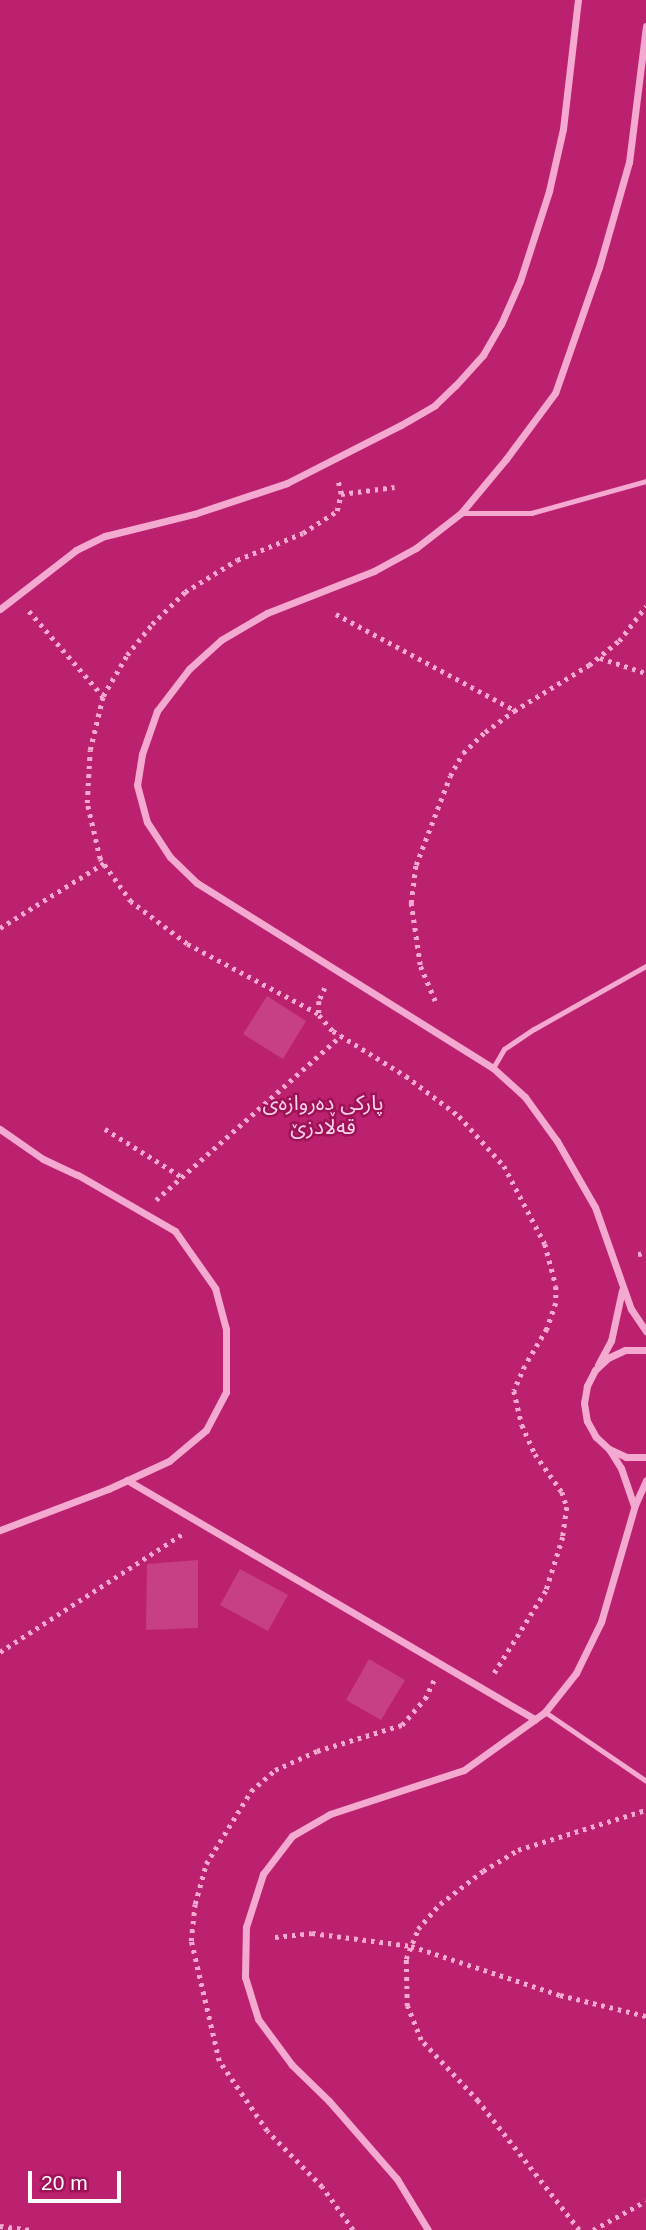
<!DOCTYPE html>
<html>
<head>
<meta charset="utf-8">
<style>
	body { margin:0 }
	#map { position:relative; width:646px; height:2230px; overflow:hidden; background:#9f1258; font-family:Arial,"Noto Sans Arabic",sans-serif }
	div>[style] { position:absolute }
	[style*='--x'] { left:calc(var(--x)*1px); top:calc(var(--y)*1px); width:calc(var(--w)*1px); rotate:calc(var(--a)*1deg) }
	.green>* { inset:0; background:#bc2170 }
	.building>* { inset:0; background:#c73f84 }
	.path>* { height:4.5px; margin-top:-2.25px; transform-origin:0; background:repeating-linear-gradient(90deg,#f4aad0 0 3.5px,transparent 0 8.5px) }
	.service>* { height:5px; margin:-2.5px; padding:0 2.5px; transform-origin:2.5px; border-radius:2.5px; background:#f4aad0 }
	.minor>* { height:7px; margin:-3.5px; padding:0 3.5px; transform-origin:3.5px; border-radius:3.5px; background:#f4aad0 }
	span { translate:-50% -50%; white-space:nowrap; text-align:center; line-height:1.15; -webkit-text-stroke:5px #9f1258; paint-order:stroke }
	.park-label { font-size:21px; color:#fed3e9 }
	.scale { position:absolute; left:28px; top:2171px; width:93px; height:32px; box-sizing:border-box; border:4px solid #fff; border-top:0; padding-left:9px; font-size:21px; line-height:24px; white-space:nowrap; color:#fff; -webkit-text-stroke:5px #9f1258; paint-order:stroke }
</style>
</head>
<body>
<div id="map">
	<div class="green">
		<i style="clip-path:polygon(0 0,646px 0,646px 2230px,0 2230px)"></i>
	</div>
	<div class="building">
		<i style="clip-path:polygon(267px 996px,306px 1021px,283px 1059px,243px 1034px)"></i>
		<i style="clip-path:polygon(198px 1560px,198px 1628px,146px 1630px,147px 1564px)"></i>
		<i style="clip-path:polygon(240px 1569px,288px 1595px,268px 1631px,220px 1605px)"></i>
		<i style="clip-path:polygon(369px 1659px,405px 1680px,381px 1720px,346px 1700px)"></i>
	</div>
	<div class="path">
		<i style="--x:341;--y:494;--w:54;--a:-7.4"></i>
		<i style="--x:29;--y:611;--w:113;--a:49"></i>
		<i style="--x:336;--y:614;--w:202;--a:28.3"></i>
		<i style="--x:600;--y:658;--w:48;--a:18.1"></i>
		<i style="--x:0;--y:928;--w:123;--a:-32"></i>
		<i style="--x:325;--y:988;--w:14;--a:115"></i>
		<i style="--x:319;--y:1001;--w:14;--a:90"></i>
		<i style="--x:319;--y:1015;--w:21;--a:49"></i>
		<i style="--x:333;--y:1031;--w:86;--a:31.7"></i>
		<i style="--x:406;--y:1076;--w:66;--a:37"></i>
		<i style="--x:459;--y:1116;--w:67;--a:48"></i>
		<i style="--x:504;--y:1166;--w:88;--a:62.3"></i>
		<i style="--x:545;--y:1244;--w:43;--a:75.3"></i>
		<i style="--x:556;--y:1286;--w:17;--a:90"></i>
		<i style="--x:556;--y:1303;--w:28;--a:109"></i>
		<i style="--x:547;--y:1329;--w:43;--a:120.7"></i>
		<i style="--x:525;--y:1366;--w:27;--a:114"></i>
		<i style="--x:514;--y:1391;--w:35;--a:77"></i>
		<i style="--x:522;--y:1425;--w:32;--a:66"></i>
		<i style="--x:535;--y:1454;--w:47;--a:54.6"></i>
		<i style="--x:562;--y:1492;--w:16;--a:72"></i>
		<i style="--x:567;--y:1507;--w:30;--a:98"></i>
		<i style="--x:563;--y:1537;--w:57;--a:107.5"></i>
		<i style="--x:546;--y:1591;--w:98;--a:122.1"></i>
		<i style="--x:435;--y:1001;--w:39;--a:-113"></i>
		<i style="--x:420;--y:965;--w:63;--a:-98.3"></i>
		<i style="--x:411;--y:903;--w:38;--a:-83"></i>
		<i style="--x:416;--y:865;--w:95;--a:-69.1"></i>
		<i style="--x:450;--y:776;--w:26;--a:-61"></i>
		<i style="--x:463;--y:753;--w:30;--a:-44"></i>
		<i style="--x:485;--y:732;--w:36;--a:-36"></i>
		<i style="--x:514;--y:711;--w:88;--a:-31.5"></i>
		<i style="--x:589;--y:665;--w:38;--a:-39"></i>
		<i style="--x:619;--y:641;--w:44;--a:-52.4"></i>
		<i style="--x:318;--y:1014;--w:149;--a:-151.9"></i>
		<i style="--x:187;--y:944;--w:70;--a:-143.1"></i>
		<i style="--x:131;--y:902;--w:53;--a:-125.8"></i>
		<i style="--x:100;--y:859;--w:57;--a:-103.1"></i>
		<i style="--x:87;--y:803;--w:53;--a:-86.8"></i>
		<i style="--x:90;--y:750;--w:56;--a:-76.5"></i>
		<i style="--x:103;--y:696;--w:48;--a:-59.7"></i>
		<i style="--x:127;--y:655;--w:40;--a:-51"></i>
		<i style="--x:152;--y:624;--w:46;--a:-44.1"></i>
		<i style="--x:185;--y:592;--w:61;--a:-31.6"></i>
		<i style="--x:237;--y:560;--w:71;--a:-22.2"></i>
		<i style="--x:303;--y:533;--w:40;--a:-32.9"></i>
		<i style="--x:337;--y:511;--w:17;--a:-77"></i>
		<i style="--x:341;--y:494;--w:13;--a:-103"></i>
		<i style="--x:105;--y:1129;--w:91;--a:31.9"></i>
		<i style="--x:156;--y:1200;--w:247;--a:-41.6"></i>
		<i style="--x:638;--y:1254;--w:8;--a:-7"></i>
		<i style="--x:0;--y:1652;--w:219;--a:-32.9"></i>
		<i style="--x:275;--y:1937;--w:37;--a:-6"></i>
		<i style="--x:312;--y:1933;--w:100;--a:7.5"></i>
		<i style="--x:411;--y:1946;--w:157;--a:18.2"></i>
		<i style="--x:560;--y:1995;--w:89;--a:13.7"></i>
		<i style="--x:0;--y:2226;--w:32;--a:7"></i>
		<i style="--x:353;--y:2230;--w:53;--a:-125.8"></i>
		<i style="--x:322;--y:2187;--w:78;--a:-134.5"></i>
		<i style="--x:267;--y:2131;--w:85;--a:-124.4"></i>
		<i style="--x:219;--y:2061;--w:123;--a:-103.1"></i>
		<i style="--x:191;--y:1941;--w:37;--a:-84"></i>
		<i style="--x:195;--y:1904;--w:41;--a:-74.6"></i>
		<i style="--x:206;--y:1864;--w:86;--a:-58.3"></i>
		<i style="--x:251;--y:1791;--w:32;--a:-41"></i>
		<i style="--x:275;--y:1770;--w:46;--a:-24.3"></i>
		<i style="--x:317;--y:1751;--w:89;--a:-17"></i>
		<i style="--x:402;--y:1725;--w:35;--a:-49"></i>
		<i style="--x:425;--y:1699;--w:21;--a:-65"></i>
		<i style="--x:579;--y:2230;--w:164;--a:-128.1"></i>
		<i style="--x:478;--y:2101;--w:83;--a:-133.1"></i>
		<i style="--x:421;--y:2040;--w:37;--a:-112"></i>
		<i style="--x:407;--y:2006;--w:47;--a:-91.2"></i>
		<i style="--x:406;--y:1959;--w:32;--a:-68"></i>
		<i style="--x:418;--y:1929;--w:33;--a:-49"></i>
		<i style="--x:440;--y:1904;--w:54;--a:-37.5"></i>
		<i style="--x:483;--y:1871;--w:41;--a:-31"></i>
		<i style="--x:518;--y:1850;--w:134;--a:-17.4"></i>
		<i style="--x:593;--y:2230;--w:60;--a:-28.7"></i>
	</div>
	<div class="service">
		<i style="--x:461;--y:513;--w:70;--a:0"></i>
		<i style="--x:531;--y:513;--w:119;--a:-15.5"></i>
		<i style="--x:493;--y:1068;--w:22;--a:-60"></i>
		<i style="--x:504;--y:1049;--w:36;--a:-34"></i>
		<i style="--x:534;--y:1029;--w:129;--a:-29.4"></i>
		<i style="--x:545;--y:1712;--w:122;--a:34.3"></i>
	</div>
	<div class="minor">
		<i style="--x:646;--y:26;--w:137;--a:97.1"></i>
		<i style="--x:629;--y:162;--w:109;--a:105.9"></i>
		<i style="--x:599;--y:267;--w:133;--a:109.2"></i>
		<i style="--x:555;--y:393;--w:82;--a:126.6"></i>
		<i style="--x:506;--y:459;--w:70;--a:129.8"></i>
		<i style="--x:461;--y:513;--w:57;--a:142.1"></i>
		<i style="--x:416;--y:548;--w:48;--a:151.3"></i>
		<i style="--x:374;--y:571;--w:115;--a:158.6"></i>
		<i style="--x:267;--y:613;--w:53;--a:149.6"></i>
		<i style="--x:221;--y:640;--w:43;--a:137.8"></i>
		<i style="--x:189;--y:669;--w:53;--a:127.3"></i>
		<i style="--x:157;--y:711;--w:46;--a:109.2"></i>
		<i style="--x:142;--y:754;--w:31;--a:99"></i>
		<i style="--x:137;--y:785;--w:38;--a:75"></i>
		<i style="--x:147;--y:822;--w:42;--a:56.7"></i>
		<i style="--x:170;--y:857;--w:37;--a:44"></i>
		<i style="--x:197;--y:883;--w:349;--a:32"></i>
		<i style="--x:493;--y:1068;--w:43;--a:42.2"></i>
		<i style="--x:525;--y:1097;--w:54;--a:54"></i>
		<i style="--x:557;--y:1141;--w:76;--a:60.1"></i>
		<i style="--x:595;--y:1207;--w:108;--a:70.6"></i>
		<i style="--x:631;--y:1309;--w:27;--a:56"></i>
		<i style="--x:0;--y:609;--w:96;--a:-37.8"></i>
		<i style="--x:76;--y:550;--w:32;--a:-26"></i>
		<i style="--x:105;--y:536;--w:92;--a:-13.9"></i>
		<i style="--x:194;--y:514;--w:98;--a:-18.4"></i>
		<i style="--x:287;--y:483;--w:128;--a:-27"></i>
		<i style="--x:401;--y:425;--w:39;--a:-30"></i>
		<i style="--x:435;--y:405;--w:28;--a:-44"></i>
		<i style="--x:455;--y:386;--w:42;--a:-47.9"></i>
		<i style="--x:483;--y:355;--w:36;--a:-60"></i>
		<i style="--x:501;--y:324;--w:47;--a:-66.2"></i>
		<i style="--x:520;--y:281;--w:95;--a:-72.1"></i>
		<i style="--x:549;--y:191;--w:64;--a:-77.3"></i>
		<i style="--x:563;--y:129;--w:130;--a:-83.4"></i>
		<i style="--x:0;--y:1129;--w:52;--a:34.9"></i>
		<i style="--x:43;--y:1159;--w:38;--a:25"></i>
		<i style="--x:78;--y:1175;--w:112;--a:30"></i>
		<i style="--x:175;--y:1231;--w:70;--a:54.9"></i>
		<i style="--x:215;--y:1288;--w:42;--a:75"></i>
		<i style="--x:226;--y:1329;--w:63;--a:90"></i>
		<i style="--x:226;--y:1392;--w:43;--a:117.8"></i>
		<i style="--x:206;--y:1430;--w:48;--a:140"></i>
		<i style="--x:169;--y:1461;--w:67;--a:155.3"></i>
		<i style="--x:108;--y:1489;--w:116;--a:159.2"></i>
		<i style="--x:646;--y:1350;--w:21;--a:180"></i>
		<i style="--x:625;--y:1350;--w:19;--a:155"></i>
		<i style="--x:608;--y:1358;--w:18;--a:137"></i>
		<i style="--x:595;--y:1370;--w:18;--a:117"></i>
		<i style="--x:587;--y:1386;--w:17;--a:100"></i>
		<i style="--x:584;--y:1403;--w:18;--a:81"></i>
		<i style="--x:587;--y:1421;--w:18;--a:61"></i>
		<i style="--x:596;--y:1437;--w:18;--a:43"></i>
		<i style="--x:609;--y:1449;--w:19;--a:25"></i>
		<i style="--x:626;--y:1457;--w:20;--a:0"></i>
		<i style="--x:598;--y:1365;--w:27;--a:-62"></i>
		<i style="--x:611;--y:1341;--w:52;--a:-77.8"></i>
		<i style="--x:609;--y:1449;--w:22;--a:58"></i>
		<i style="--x:621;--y:1468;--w:39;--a:71"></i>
		<i style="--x:127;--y:1480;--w:473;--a:30.4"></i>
		<i style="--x:428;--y:2230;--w:60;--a:-121.3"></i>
		<i style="--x:397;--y:2179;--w:103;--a:-131.1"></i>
		<i style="--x:329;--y:2101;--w:52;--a:-135.8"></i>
		<i style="--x:292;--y:2065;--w:57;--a:-126.5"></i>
		<i style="--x:258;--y:2019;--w:44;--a:-107.2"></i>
		<i style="--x:245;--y:1977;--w:50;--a:-88.9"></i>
		<i style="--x:246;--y:1927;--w:56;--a:-72.2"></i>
		<i style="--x:263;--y:1874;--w:48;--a:-52.7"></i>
		<i style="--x:292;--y:1836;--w:44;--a:-30.1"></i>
		<i style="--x:330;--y:1814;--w:141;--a:-18.2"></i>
		<i style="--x:464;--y:1770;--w:100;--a:-35.6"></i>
		<i style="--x:545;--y:1712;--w:50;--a:-51.5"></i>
		<i style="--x:576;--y:1673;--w:57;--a:-63.9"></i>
		<i style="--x:601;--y:1622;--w:122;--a:-73.8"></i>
		<i style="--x:635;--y:1505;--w:27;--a:-66"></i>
	</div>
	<div class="park-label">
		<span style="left:323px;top:1115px">پارکی دەروازەی<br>قەڵادزێ</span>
	</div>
	<div class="scale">20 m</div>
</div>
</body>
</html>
